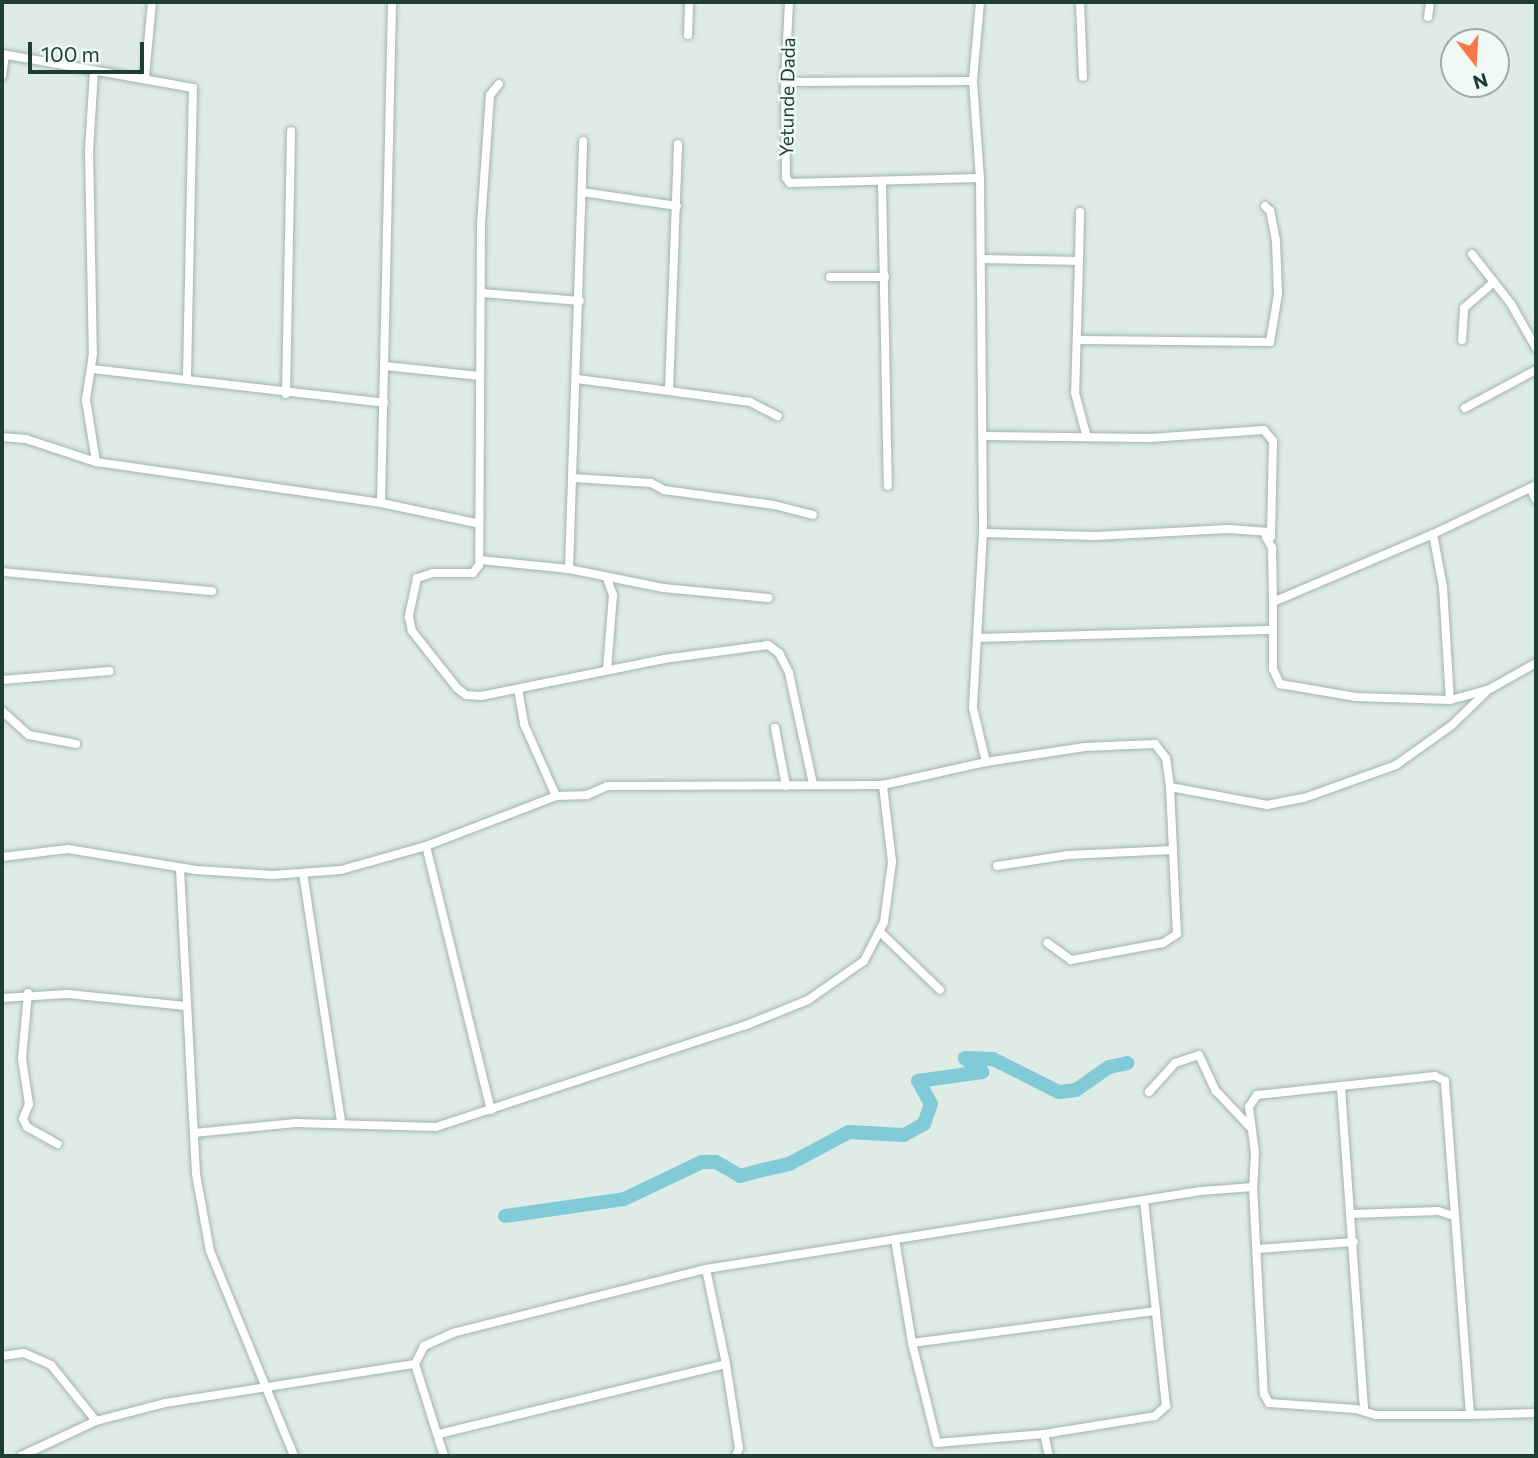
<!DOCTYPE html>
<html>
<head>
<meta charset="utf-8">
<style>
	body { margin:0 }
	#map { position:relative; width:1538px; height:1458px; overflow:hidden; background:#dfece6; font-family:Commissioner,sans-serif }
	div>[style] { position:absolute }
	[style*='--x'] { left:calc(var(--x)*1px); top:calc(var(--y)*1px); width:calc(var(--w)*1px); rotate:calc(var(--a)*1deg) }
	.river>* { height:14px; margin:-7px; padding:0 7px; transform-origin:7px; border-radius:7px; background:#81cbd8 }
	.roads { filter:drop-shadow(0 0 2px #a1b4ad) drop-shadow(0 0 2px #a1b4ad) }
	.minor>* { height:8px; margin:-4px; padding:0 4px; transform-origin:4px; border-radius:4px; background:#fff }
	span { translate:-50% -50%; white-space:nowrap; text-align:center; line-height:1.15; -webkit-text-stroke:5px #f0f9f4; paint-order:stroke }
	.street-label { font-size:19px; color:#1e3e35 }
	.frame { position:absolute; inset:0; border:4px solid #1e3e35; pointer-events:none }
	.north { position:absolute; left:1440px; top:28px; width:70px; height:70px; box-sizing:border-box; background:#f0f9f4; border:2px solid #9caea8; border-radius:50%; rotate:163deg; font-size:19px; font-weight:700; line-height:28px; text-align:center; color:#1e3e35 }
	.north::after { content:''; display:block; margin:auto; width:24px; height:32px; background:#ff754b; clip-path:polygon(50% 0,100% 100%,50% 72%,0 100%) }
	.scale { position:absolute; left:28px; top:42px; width:116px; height:32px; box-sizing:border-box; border:4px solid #1e3e35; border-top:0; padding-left:9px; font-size:21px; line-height:24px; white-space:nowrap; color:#1e3e35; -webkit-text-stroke:5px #f0f9f4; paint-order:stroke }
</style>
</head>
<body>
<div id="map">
	<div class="river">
		<i style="--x:505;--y:1216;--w:120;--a:-8.1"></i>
		<i style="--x:624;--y:1199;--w:86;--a:-25.4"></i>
		<i style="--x:702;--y:1162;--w:14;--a:0"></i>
		<i style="--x:716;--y:1162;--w:28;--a:30"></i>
		<i style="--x:740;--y:1176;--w:24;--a:-15"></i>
		<i style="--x:763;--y:1170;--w:27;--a:-13"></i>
		<i style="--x:789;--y:1164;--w:68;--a:-28.1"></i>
		<i style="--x:849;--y:1132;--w:55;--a:3.1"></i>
		<i style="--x:904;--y:1135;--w:23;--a:-29"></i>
		<i style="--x:924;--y:1124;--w:21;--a:-71"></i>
		<i style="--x:931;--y:1104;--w:26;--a:-119"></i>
		<i style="--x:918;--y:1081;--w:65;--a:-8"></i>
		<i style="--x:982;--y:1072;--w:22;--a:-141"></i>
		<i style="--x:965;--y:1058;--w:28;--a:2"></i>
		<i style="--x:993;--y:1059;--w:74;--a:26.6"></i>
		<i style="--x:1059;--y:1092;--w:17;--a:-7"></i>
		<i style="--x:1076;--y:1090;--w:40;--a:-34.9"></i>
		<i style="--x:1109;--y:1067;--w:19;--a:-12"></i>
	</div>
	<div class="roads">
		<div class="minor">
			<i style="--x:789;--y:2;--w:80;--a:92.9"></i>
			<i style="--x:785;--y:82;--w:96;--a:89.4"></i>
			<i style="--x:786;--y:178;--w:6;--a:51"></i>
			<i style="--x:790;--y:183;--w:190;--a:-1.5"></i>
			<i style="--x:980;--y:2;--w:79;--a:95.1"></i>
			<i style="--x:973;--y:81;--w:97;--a:85.9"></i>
			<i style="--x:980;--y:178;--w:355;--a:89.5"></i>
			<i style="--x:983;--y:533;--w:175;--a:93.3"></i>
			<i style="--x:973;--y:708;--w:56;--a:76.5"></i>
			<i style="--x:1080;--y:2;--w:75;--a:87.7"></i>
			<i style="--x:1428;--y:17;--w:15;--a:-82"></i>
			<i style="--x:688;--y:35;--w:33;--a:-88"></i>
			<i style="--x:2;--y:54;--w:194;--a:10.1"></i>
			<i style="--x:193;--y:88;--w:291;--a:91.2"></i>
			<i style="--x:94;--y:71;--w:80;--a:93.6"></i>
			<i style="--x:89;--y:151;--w:203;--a:88.9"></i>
			<i style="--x:93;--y:354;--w:47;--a:98.7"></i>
			<i style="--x:86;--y:400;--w:63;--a:80.8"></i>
			<i style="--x:2;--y:76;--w:21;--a:-82"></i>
			<i style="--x:145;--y:77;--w:75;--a:-84.7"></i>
			<i style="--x:785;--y:82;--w:188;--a:-0.3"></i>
			<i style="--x:499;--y:84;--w:14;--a:129"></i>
			<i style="--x:490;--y:95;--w:128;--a:94"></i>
			<i style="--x:481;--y:223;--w:342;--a:90.3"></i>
			<i style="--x:479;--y:565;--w:10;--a:127"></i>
			<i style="--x:473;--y:573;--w:40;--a:180"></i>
			<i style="--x:433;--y:573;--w:17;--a:163"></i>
			<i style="--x:417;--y:578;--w:40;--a:102"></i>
			<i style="--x:409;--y:617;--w:14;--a:78"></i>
			<i style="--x:412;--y:631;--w:73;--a:51.7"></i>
			<i style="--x:457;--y:688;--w:11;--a:38"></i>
			<i style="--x:466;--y:695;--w:15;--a:4"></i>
			<i style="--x:481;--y:696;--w:187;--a:-11.4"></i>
			<i style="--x:664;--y:659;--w:105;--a:-7.7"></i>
			<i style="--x:768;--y:645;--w:14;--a:36"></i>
			<i style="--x:779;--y:653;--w:22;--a:63"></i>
			<i style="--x:789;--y:673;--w:114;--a:77.8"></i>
			<i style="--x:882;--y:184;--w:302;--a:88.9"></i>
			<i style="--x:582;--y:192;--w:96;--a:8.4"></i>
			<i style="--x:1472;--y:254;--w:63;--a:52"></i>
			<i style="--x:1511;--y:304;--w:51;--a:60.4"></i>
			<i style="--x:982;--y:259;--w:97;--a:1.2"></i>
			<i style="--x:1079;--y:261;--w:132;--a:91.7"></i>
			<i style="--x:1075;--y:393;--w:42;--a:75"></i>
			<i style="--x:1079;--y:261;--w:49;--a:-88.8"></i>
			<i style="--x:830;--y:277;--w:55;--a:0"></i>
			<i style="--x:483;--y:293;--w:97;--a:4.7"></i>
			<i style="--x:1080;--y:340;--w:190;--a:0.6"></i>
			<i style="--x:1270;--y:342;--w:49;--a:-80.5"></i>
			<i style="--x:1278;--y:294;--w:53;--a:-92.2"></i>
			<i style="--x:1276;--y:241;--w:31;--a:-101"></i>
			<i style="--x:1270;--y:211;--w:7;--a:-135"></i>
			<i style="--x:1462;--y:340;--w:32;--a:-86"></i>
			<i style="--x:1464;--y:308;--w:40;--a:-41"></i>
			<i style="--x:385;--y:366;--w:95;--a:6.1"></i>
			<i style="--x:92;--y:369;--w:294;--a:6.6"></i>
			<i style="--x:577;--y:379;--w:93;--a:7.4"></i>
			<i style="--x:669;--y:391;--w:247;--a:-87.9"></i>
			<i style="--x:669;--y:391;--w:82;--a:7.7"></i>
			<i style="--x:750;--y:402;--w:31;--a:27"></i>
			<i style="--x:286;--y:394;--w:263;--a:-88.9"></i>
			<i style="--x:1465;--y:408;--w:81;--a:-28.2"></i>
			<i style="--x:984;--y:436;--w:166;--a:0.7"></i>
			<i style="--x:1150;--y:438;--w:114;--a:-4"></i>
			<i style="--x:1264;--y:430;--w:14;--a:51"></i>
			<i style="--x:1273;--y:441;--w:96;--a:91.2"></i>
			<i style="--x:2;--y:437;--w:24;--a:5"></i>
			<i style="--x:26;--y:439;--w:74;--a:18.2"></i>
			<i style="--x:96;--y:462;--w:288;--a:8.2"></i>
			<i style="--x:381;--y:503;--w:97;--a:11.9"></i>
			<i style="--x:573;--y:478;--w:78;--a:3.7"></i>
			<i style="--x:651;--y:483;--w:15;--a:28"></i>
			<i style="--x:664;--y:490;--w:111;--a:7.8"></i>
			<i style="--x:774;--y:505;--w:40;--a:14.4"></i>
			<i style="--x:1530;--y:488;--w:13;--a:63"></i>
			<i style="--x:381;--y:503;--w:501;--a:-88.74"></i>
			<i style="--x:983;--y:533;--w:113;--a:1.5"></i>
			<i style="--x:1096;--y:536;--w:132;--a:-3"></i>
			<i style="--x:1228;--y:529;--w:42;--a:4.1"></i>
			<i style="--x:1270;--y:532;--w:6;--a:129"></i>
			<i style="--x:1266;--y:537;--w:13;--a:61"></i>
			<i style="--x:1272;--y:548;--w:54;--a:88.9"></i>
			<i style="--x:1273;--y:602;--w:174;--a:-23"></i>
			<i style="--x:1433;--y:534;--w:54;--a:79.3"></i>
			<i style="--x:1443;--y:587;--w:113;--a:86.5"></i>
			<i style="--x:1450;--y:700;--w:39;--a:-15"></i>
			<i style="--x:1488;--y:690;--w:55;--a:-29.4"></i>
			<i style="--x:1433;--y:534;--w:114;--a:-25.4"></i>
			<i style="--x:480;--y:560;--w:89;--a:5.8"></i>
			<i style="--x:569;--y:569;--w:96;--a:11.4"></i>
			<i style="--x:663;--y:588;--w:106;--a:5.4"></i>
			<i style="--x:569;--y:569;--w:428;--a:-88.1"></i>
			<i style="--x:2;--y:572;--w:211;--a:5.2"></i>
			<i style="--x:607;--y:578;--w:18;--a:71"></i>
			<i style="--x:613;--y:595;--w:75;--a:94.6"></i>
			<i style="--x:1273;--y:602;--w:67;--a:90"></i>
			<i style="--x:1273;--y:669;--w:17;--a:65"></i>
			<i style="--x:1280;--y:684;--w:77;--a:9.7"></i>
			<i style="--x:1356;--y:697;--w:94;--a:1.8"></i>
			<i style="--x:980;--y:638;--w:293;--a:-1.6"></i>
			<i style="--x:2;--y:680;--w:108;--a:-4.8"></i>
			<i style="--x:518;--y:689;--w:36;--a:80"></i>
			<i style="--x:524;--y:724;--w:79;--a:66"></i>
			<i style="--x:2;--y:711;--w:36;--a:42"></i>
			<i style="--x:29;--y:735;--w:48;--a:10.8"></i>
			<i style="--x:775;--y:728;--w:59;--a:79.3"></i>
			<i style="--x:1170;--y:787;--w:99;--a:10.5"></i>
			<i style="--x:1267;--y:805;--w:38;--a:-11"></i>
			<i style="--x:1304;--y:798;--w:98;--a:-19.7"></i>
			<i style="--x:1396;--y:765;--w:69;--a:-35.5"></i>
			<i style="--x:1452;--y:725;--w:47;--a:-44.1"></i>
			<i style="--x:426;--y:846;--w:272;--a:76.2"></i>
			<i style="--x:2;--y:857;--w:66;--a:-6.9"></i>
			<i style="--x:68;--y:849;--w:130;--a:9.3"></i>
			<i style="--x:196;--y:870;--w:77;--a:3.7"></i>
			<i style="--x:273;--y:875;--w:68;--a:-4.2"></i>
			<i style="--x:341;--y:870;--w:88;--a:-15.8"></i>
			<i style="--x:426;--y:846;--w:139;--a:-21"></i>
			<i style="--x:556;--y:796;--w:31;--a:-2"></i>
			<i style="--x:587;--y:795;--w:22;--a:-24"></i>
			<i style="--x:607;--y:786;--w:276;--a:-0.2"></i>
			<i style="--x:883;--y:785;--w:106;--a:-12.6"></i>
			<i style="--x:986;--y:762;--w:100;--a:-8.6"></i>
			<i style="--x:1085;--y:747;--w:70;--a:-2.5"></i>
			<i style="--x:1155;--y:744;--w:18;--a:52"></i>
			<i style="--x:1166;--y:758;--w:29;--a:82"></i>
			<i style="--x:1170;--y:787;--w:147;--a:87.3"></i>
			<i style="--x:1177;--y:934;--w:17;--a:147"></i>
			<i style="--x:1163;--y:943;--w:94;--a:169.5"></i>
			<i style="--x:1071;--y:960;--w:29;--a:-144"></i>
			<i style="--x:997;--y:866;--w:72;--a:-8.8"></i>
			<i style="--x:1068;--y:855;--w:105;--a:-2.7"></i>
			<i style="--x:180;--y:869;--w:305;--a:87"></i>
			<i style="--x:196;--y:1174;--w:78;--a:79.7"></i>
			<i style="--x:210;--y:1251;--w:222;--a:67.7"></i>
			<i style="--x:303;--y:873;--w:252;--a:81.3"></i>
			<i style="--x:881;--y:933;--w:82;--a:44"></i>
			<i style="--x:28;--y:993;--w:66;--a:95.2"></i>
			<i style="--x:22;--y:1059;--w:46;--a:81.2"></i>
			<i style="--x:29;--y:1104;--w:16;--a:112"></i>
			<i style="--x:23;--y:1119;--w:9;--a:63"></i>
			<i style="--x:27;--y:1127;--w:35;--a:29"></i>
			<i style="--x:2;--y:998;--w:65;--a:-3.5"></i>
			<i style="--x:67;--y:994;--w:120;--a:5.8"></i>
			<i style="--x:1341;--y:1088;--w:324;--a:85.9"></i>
			<i style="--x:1149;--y:1092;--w:39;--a:-48"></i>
			<i style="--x:1175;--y:1063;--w:25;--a:-18"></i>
			<i style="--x:1199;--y:1055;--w:40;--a:65"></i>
			<i style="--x:1216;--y:1091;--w:51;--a:46.6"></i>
			<i style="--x:194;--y:1133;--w:102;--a:-5.6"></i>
			<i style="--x:296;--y:1123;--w:140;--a:1.6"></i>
			<i style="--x:436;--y:1127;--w:324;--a:-18.2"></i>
			<i style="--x:744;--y:1026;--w:69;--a:-22.1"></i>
			<i style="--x:808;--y:1000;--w:68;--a:-34.9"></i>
			<i style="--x:864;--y:961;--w:44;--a:-62.9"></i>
			<i style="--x:884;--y:922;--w:61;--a:-82.4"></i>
			<i style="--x:892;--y:862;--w:78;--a:-96.7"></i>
			<i style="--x:1352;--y:1214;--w:86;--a:-2"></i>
			<i style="--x:1438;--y:1211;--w:17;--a:17"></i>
			<i style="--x:895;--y:1239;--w:105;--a:80.7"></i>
			<i style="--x:912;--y:1343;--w:103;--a:76"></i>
			<i style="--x:937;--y:1443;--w:107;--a:-4.8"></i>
			<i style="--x:1044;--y:1434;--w:112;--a:-9.2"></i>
			<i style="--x:1155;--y:1416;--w:15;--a:-42"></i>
			<i style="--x:1166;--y:1406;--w:206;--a:-96.1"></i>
			<i style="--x:1257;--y:1249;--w:97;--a:-4.1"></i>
			<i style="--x:706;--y:1269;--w:97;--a:78.1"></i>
			<i style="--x:726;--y:1364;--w:85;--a:81.2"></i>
			<i style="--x:739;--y:1448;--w:9;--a:111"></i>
			<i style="--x:912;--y:1343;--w:246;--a:-7.5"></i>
			<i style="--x:2;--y:1356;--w:22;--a:-8"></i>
			<i style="--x:24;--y:1353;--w:30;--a:24"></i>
			<i style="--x:51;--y:1365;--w:72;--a:51.2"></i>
			<i style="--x:1470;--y:1415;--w:335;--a:-94.3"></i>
			<i style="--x:1445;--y:1081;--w:11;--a:-153"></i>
			<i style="--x:1435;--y:1076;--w:179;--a:173.9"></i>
			<i style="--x:1257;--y:1095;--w:14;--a:124"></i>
			<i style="--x:1249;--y:1107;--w:46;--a:82.6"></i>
			<i style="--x:1255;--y:1153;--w:34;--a:93"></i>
			<i style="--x:1253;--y:1187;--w:207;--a:87"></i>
			<i style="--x:1264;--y:1394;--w:10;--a:61"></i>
			<i style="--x:1269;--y:1403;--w:87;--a:3.9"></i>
			<i style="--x:1356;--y:1409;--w:21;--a:17"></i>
			<i style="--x:1376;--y:1415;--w:94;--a:0"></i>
			<i style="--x:1470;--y:1415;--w:66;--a:-1.7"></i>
			<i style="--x:439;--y:1434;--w:295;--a:-13.7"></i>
			<i style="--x:1044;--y:1434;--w:23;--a:77"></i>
			<i style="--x:21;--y:1456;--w:83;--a:-25"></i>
			<i style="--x:96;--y:1421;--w:71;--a:-14.6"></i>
			<i style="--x:165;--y:1403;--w:253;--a:-8.9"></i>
			<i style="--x:444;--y:1456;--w:96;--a:-107.5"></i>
			<i style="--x:415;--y:1364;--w:20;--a:-63"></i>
			<i style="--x:424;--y:1346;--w:32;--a:-24"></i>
			<i style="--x:453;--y:1333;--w:261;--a:-14.2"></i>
			<i style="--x:706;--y:1269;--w:501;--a:-8.95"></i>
			<i style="--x:1201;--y:1191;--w:52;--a:-4.4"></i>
		</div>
	</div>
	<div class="street-label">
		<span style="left:787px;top:97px;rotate:-89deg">Yetunde Dada</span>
	</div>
	<div class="frame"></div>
	<div class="north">N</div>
	<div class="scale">100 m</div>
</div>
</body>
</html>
